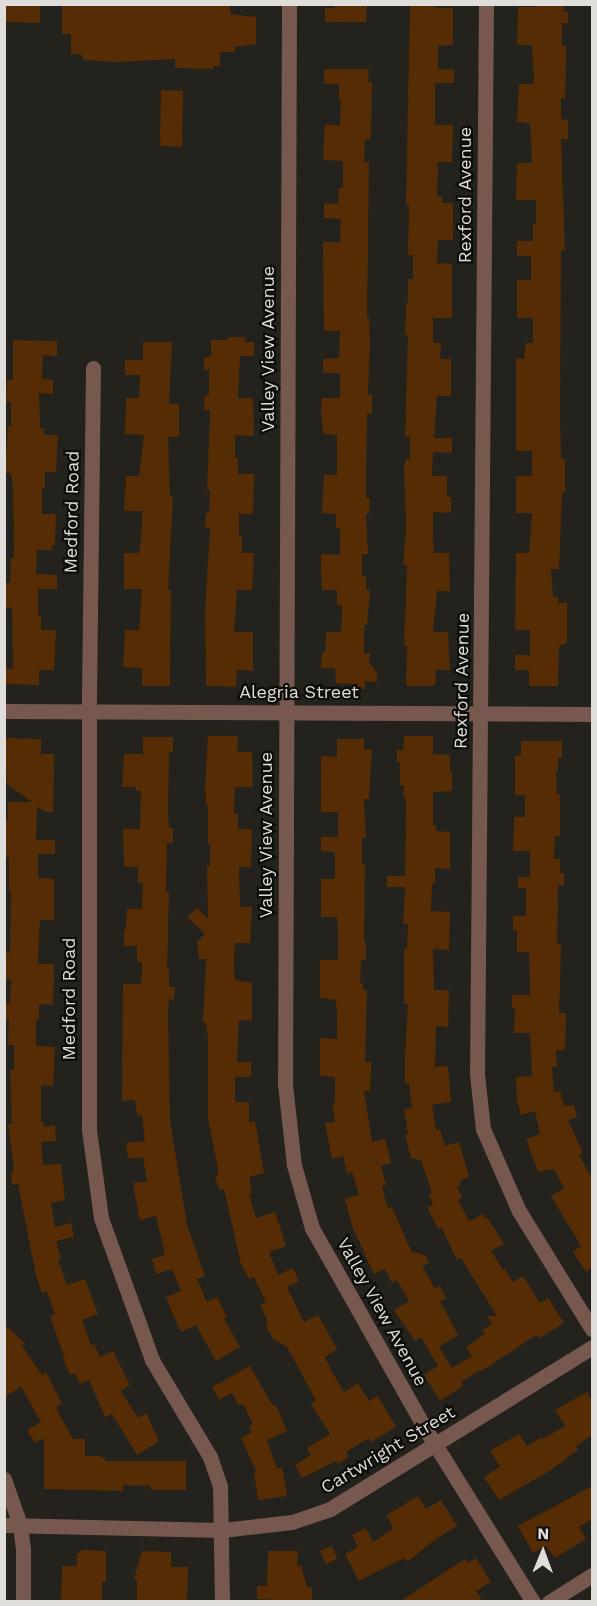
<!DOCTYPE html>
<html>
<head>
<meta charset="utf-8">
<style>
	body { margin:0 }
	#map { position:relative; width:597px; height:1606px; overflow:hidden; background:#23221d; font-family:"Work Sans",sans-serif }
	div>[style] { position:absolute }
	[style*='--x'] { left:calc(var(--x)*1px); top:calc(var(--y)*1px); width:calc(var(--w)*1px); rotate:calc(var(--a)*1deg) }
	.building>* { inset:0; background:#562c04 }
	.street>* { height:15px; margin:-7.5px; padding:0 7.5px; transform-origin:7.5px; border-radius:7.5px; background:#77584e }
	span { translate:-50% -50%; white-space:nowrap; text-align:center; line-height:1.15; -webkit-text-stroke:4.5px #0c0c09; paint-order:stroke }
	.street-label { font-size:18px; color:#dfdedb }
	.frame { position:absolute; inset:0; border:6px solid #dfdedb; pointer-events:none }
	.north { position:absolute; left:513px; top:1522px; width:60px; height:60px; -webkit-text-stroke:4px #0c0c09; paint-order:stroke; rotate:1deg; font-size:16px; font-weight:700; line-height:24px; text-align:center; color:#dfdedb }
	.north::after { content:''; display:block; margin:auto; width:21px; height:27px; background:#dfdedb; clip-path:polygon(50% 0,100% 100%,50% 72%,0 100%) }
</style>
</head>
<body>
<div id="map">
	<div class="building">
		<i style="clip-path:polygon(4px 4px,40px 4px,40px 23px,4px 22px)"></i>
		<i style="clip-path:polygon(230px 4px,230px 14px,256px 17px,256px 44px,235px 47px,235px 52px,220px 52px,220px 66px,214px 66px,214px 69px,175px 68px,175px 59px,118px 62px,84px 60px,81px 54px,71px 54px,71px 34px,62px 34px,62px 5px)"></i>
		<i style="clip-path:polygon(336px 4px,367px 4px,366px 22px,325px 22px,325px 8px,334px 8px)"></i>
		<i style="clip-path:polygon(410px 4px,435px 4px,435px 8px,453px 8px,453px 45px,438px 46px,438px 69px,454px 70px,454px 83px,435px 83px,435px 125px,453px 125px,452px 162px,438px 162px,437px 196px,442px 196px,442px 203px,453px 203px,453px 240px,438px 240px,437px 263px,452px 264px,452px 318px,433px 318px,433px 343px,441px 343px,440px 359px,451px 359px,451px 396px,437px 396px,434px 438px,452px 438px,452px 453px,433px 452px,432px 476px,447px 476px,447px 497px,451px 497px,451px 513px,433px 512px,433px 537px,434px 553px,449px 553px,450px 591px,437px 591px,433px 632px,448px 632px,450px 670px,436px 670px,435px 685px,431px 686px,406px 686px,407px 646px,404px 646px,407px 565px,403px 565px,406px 530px,404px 468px,406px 459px,410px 459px,410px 437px,405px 437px,408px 335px,405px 335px,406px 303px,408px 303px,408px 279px,413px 279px,413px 255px,408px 255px,409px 205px,406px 205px)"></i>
		<i style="clip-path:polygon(536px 4px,564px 4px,564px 12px,568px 12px,568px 23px,562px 23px,562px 46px,566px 46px,566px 60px,565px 98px,561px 98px,561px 119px,568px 120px,568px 139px,561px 139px,565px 250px,561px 250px,560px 414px,561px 459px,565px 459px,565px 492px,562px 492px,559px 569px,551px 569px,553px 597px,558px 597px,558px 603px,567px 603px,567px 643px,559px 646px,558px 686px,529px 686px,529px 670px,515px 670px,515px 655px,530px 655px,530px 630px,515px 630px,516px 553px,529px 553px,532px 513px,516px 513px,516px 476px,532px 476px,532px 451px,516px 451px,516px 358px,524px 359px,526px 343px,533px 343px,533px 318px,517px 318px,517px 280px,531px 280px,531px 256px,517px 256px,517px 241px,533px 241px,533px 224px,536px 224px,536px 200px,516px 200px,517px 163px,532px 163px,530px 123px,517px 122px,519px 84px,534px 84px,532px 45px,517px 45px,518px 7px,536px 7px)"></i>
		<i style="clip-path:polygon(324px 69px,369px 69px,368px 82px,372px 82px,371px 135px,370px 139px,365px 140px,364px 162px,369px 162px,367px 317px,369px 317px,370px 343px,368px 395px,372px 395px,372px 413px,367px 413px,366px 498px,370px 498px,369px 514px,366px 514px,368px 554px,362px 554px,362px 576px,366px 576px,366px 590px,370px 590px,367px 625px,364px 625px,364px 653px,370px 653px,369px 662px,377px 673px,377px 682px,365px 681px,365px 689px,354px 689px,354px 684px,336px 683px,335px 668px,321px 668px,322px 652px,325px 653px,326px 632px,341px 632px,342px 606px,337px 605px,337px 590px,322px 590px,321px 568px,321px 554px,340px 555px,340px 529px,336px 528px,336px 514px,322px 513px,324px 475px,337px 475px,337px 435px,323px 434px,321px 412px,322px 398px,340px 398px,340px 373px,323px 373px,323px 359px,339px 358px,340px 331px,324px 331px,323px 257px,323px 242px,340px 242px,341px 219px,324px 218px,324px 203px,338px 204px,339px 188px,343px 188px,343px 161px,323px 160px,325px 125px,340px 125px,341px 100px,339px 100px,339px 84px,324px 84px)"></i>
		<i style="clip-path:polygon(161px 90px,183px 91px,182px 147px,160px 146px)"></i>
		<i style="clip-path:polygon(228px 337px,245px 337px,245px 342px,254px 342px,254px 356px,240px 356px,238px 398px,253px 398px,254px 436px,235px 435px,235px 458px,238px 458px,238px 474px,254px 474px,253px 514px,239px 514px,239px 537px,242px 537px,242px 553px,254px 553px,252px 590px,237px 590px,234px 632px,253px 632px,253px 671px,237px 670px,236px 687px,206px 686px,205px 611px,210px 528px,205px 528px,206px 513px,209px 513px,210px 490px,207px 490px,210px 410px,204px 410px,205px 395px,209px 395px,209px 370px,204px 370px,204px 357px,211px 357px,211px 340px,228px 340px)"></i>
		<i style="clip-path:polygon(13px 340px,57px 341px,57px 356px,43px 355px,42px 379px,53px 380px,53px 394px,39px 393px,40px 428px,44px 428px,44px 435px,58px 435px,56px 472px,45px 472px,45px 488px,42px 488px,42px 514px,56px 514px,55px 545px,52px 545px,52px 550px,37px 550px,36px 574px,57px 575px,57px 589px,38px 589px,38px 615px,41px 615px,41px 630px,56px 630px,54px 670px,39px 670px,39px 685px,4px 684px,4px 669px,13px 669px,12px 608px,4px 607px,4px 583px,10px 583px,11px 558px,14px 558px,13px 488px,11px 473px,5px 473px,8px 426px,11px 426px,11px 402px,6px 402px,7px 380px,13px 380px)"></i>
		<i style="clip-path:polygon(143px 342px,172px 342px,169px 404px,179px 404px,179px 437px,168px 437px,170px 496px,173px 496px,168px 590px,171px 590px,170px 686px,142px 686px,142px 668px,123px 667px,125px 630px,139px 630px,142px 589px,124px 589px,124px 553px,139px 553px,141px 538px,142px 511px,124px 511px,126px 476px,139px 476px,144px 435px,125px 434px,126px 398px,139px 398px,140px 375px,125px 375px,125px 360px,143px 360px)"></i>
		<i style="clip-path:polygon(208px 736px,238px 736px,237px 752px,252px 752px,253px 787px,235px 787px,234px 813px,238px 814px,238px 829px,252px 829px,251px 867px,239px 867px,240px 907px,252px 907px,250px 943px,235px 943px,234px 968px,235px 980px,252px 983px,252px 1021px,239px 1020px,237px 1062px,251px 1062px,251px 1077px,235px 1077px,235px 1102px,249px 1102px,249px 1122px,255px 1121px,264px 1173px,249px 1177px,252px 1194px,249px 1194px,256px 1218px,275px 1212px,286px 1246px,269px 1252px,278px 1275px,293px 1268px,299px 1281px,287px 1287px,304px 1322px,318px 1315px,337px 1349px,325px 1357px,331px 1370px,344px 1392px,358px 1383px,369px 1401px,378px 1396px,396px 1427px,371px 1442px,369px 1438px,346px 1452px,349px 1457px,338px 1464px,336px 1461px,302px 1478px,295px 1465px,311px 1455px,307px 1448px,330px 1434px,311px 1404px,316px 1400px,287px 1347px,273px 1339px,265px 1324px,268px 1322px,260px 1305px,266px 1302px,254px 1277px,249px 1279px,241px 1264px,224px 1189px,219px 1190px,215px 1175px,218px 1175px,218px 1168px,208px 1119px,208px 1038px,206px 1023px,203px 1022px,206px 959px,199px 959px,197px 942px,205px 934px,187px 917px,197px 908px,208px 919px,207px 866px,210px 866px,210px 844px,208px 844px,208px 805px,206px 805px,205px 787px)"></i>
		<i style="clip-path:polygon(404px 736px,433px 736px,433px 754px,450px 755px,450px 771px,452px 771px,452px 791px,433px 792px,433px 825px,436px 826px,436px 831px,450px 832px,450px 869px,435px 868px,435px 883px,432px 883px,431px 911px,450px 912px,449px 950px,433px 949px,434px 990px,449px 990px,448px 1027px,436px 1026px,435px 1067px,448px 1066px,451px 1102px,432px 1105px,436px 1130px,440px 1129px,445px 1146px,459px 1142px,469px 1177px,460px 1181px,461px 1185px,457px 1187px,462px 1198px,458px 1200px,469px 1221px,483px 1214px,485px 1219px,487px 1217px,504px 1244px,491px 1251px,503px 1270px,505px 1269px,513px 1282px,523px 1276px,540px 1303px,548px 1298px,564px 1323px,540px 1338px,536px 1335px,482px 1371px,480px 1370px,461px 1382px,463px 1386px,440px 1401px,424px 1375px,438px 1366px,421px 1337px,415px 1341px,394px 1310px,409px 1301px,397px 1280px,392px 1283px,385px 1269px,374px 1274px,352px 1226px,345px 1199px,359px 1195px,352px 1172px,347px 1174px,343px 1156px,332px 1159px,325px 1123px,335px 1122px,332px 1103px,335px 1103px,335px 1077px,320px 1076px,320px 1038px,337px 1039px,337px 1015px,336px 1000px,320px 998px,320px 960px,338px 960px,338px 934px,337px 917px,321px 917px,321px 879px,335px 879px,335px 852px,321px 851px,321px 837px,338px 837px,338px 812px,321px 812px,321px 756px,337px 757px,337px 739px,364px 739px,364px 749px,372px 749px,369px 799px,364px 799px,366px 838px,362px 838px,362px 864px,365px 864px,364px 942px,366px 942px,366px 960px,361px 960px,360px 983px,363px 983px,363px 990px,367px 990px,365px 1062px,371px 1062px,371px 1072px,370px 1091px,364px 1091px,372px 1142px,385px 1139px,391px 1163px,381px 1166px,386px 1185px,382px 1187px,388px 1209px,392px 1207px,411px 1251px,426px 1256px,429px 1263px,422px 1266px,435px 1289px,440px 1286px,446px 1298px,440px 1301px,458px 1335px,439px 1347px,452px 1368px,472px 1356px,466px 1347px,485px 1334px,482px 1330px,492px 1324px,487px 1316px,497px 1316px,461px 1258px,457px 1260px,441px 1227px,438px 1229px,427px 1207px,433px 1205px,429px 1195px,432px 1193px,421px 1160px,411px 1158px,405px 1135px,408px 1134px,404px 1109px,412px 1108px,409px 1083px,405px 1083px,405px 1053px,408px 1004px,404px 1004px,404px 948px,407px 949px,408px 924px,403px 924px,405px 887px,387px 887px,387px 876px,405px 876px,406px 797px,403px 797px,404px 785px,400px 785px,400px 762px,397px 762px,397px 750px,403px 750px)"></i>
		<i style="clip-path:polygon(143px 737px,173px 737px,173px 752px,169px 752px,168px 814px,169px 828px,173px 828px,173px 843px,167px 843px,166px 892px,169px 892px,167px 969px,169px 969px,169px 987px,175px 987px,174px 1000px,169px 999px,168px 1013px,170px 1121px,187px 1225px,205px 1276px,197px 1279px,207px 1302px,217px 1297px,227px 1317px,224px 1319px,240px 1347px,216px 1361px,196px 1325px,181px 1332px,172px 1312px,166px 1297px,181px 1291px,172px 1269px,156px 1274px,152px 1259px,165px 1255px,156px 1216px,140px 1220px,137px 1206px,133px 1183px,147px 1181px,143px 1157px,128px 1159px,126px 1143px,145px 1141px,142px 1115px,137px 1116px,135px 1100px,122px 1101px,123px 984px,141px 984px,142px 962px,137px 962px,137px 946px,124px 946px,124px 930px,126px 930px,127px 909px,142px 909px,143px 883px,138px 883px,138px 867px,124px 867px,123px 829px,140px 829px,141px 791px,136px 791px,136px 787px,122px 787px,123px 774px,124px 754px,143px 754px)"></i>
		<i style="clip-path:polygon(4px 738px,41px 739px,41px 754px,54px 754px,53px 812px,45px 812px,37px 806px,36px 840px,55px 840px,55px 854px,38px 854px,38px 878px,54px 879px,54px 920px,40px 920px,39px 934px,38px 964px,54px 964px,53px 1005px,39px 1004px,39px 1019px,36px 1019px,36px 1046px,55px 1047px,53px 1086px,41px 1085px,41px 1122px,43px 1122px,44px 1127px,55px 1125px,56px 1141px,41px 1142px,43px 1165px,61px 1164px,65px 1200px,51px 1203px,55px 1227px,71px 1223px,74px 1237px,56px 1241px,61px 1259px,58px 1259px,67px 1285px,85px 1279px,98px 1314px,82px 1320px,91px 1345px,94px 1344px,100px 1357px,113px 1351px,130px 1385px,121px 1391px,138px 1418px,146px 1413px,159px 1441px,137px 1455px,112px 1414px,105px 1417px,89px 1380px,80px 1384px,75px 1373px,70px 1375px,63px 1359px,65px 1359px,50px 1316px,55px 1314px,47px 1292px,42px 1293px,36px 1276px,18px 1184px,12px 1185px,11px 1174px,14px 1168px,8px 1124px,12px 1124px,10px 1070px,14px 1070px,14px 1045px,8px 1045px,9px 1019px,4px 1019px,4px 1006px,10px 1002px,11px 979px,4px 979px,4px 953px,10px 953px,11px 891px,9px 891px,9px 858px,4px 857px,4px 821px,8px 821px,8px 802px,32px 802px,7px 784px)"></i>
		<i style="clip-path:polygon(521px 741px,562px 741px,562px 758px,558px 758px,558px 771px,556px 771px,557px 794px,560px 794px,560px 836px,555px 836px,554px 859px,560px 859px,560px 873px,564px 873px,564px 885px,558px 885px,557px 944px,561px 944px,559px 1013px,566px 1013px,565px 1050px,556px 1050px,557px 1067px,552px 1067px,554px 1092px,560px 1091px,564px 1106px,574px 1105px,577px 1117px,568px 1120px,583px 1153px,579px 1155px,592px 1179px,592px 1267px,586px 1272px,573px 1252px,581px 1246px,551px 1196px,564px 1188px,554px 1169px,538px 1172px,526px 1139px,540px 1134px,535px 1111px,521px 1115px,517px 1100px,516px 1077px,532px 1076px,530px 1033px,514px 1033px,515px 1009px,512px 1008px,512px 995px,530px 995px,529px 952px,517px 952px,517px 930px,513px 930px,513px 916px,526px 916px,526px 888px,518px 888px,518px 877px,530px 877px,530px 851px,513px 851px,514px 817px,525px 817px,525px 795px,515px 795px,515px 756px,521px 756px)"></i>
		<i style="clip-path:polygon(4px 1324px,25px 1343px,22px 1346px,42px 1375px,46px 1372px,62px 1404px,57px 1406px,58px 1412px,73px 1439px,85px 1439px,85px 1456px,99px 1456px,105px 1458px,105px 1461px,186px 1461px,186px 1490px,157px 1490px,150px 1489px,150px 1486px,123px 1485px,123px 1491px,44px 1489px,44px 1438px,35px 1443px,27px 1430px,41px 1422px,21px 1387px,4px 1397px)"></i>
		<i style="clip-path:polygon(250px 1366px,273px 1406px,276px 1405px,287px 1431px,267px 1440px,277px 1468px,282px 1467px,287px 1496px,258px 1500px,254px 1472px,256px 1471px,241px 1438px,251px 1433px,249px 1426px,253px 1424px,243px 1404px,239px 1406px,232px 1393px,219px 1400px,212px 1387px)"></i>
		<i style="clip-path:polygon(587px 1392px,592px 1401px,592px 1435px,576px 1446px,578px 1450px,551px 1470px,499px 1500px,484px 1477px,500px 1467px,490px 1451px,519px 1434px,527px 1446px,542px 1437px,543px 1439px,565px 1426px,555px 1410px)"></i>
		<i style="clip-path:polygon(592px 1486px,592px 1519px,579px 1527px,586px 1539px,555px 1558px,546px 1546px,533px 1553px,518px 1526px)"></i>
		<i style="clip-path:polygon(418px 1496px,426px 1509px,441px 1500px,457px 1526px,433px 1541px,411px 1559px,406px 1561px,404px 1558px,359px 1581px,345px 1554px,358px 1547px,352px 1535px,366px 1528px,373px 1542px,393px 1529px,387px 1515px)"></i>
		<i style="clip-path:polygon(332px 1546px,337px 1559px,326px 1564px,320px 1551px)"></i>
		<i style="clip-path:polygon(81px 1550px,106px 1551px,106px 1582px,102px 1582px,102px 1602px,61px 1602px,62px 1566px,77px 1566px,77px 1553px,81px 1553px)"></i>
		<i style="clip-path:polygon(142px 1551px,171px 1552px,171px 1567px,188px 1567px,187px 1602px,137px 1602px,137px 1580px,134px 1579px)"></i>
		<i style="clip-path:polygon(268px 1551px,298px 1551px,297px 1566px,301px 1566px,307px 1587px,312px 1587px,312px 1602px,257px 1599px,257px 1586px,267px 1586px)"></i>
		<i style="clip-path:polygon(476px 1558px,491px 1582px,476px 1591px,483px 1602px,399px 1602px,465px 1559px,468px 1563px)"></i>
	</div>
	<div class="street">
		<i style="--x:289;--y:4;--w:1080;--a:90.21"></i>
		<i style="--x:285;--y:1084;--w:81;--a:83.7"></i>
		<i style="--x:294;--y:1165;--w:66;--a:74.1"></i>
		<i style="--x:312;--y:1228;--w:232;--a:60.6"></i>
		<i style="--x:426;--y:1430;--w:203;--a:58.1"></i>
		<i style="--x:486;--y:4;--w:1070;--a:90.48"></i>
		<i style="--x:477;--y:1074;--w:55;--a:83.8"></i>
		<i style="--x:483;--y:1129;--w:90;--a:66.3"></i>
		<i style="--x:519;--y:1211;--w:139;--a:58.3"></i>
		<i style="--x:93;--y:368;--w:343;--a:90.7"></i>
		<i style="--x:89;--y:711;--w:419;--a:90"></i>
		<i style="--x:89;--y:1130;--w:89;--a:82.2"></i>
		<i style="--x:101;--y:1218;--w:151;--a:70.2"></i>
		<i style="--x:152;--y:1360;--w:113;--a:59.1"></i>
		<i style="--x:210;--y:1457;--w:31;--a:71"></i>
		<i style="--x:220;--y:1486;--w:116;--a:89"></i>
		<i style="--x:4;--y:711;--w:588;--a:0.29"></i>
		<i style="--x:4;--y:1479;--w:49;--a:70.8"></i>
		<i style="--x:20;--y:1525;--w:24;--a:83"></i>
		<i style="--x:23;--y:1549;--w:53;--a:90"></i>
		<i style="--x:4;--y:1525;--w:218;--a:1.3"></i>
		<i style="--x:222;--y:1530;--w:70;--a:-6.5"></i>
		<i style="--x:292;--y:1522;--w:40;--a:-18.9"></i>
		<i style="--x:330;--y:1509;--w:308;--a:-31.7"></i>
		<i style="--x:549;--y:1602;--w:51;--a:-32.1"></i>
	</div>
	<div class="street-label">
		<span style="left:465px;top:195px;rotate:-90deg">Rexford Avenue</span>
		<span style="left:268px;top:349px;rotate:-90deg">Valley View Avenue</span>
		<span style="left:72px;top:512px;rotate:-89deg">Medford Road</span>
		<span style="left:462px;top:681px;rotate:-89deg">Rexford Avenue</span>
		<span style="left:299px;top:692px">Alegria Street</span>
		<span style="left:266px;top:835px;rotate:-90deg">Valley View Avenue</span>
		<span style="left:69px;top:999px;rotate:-90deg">Medford Road</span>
		<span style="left:382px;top:1312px;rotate:61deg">Valley View Avenue</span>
		<span style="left:388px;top:1450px;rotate:-31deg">Cartwright Street</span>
	</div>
	<div class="frame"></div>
	<div class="north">N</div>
</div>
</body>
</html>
